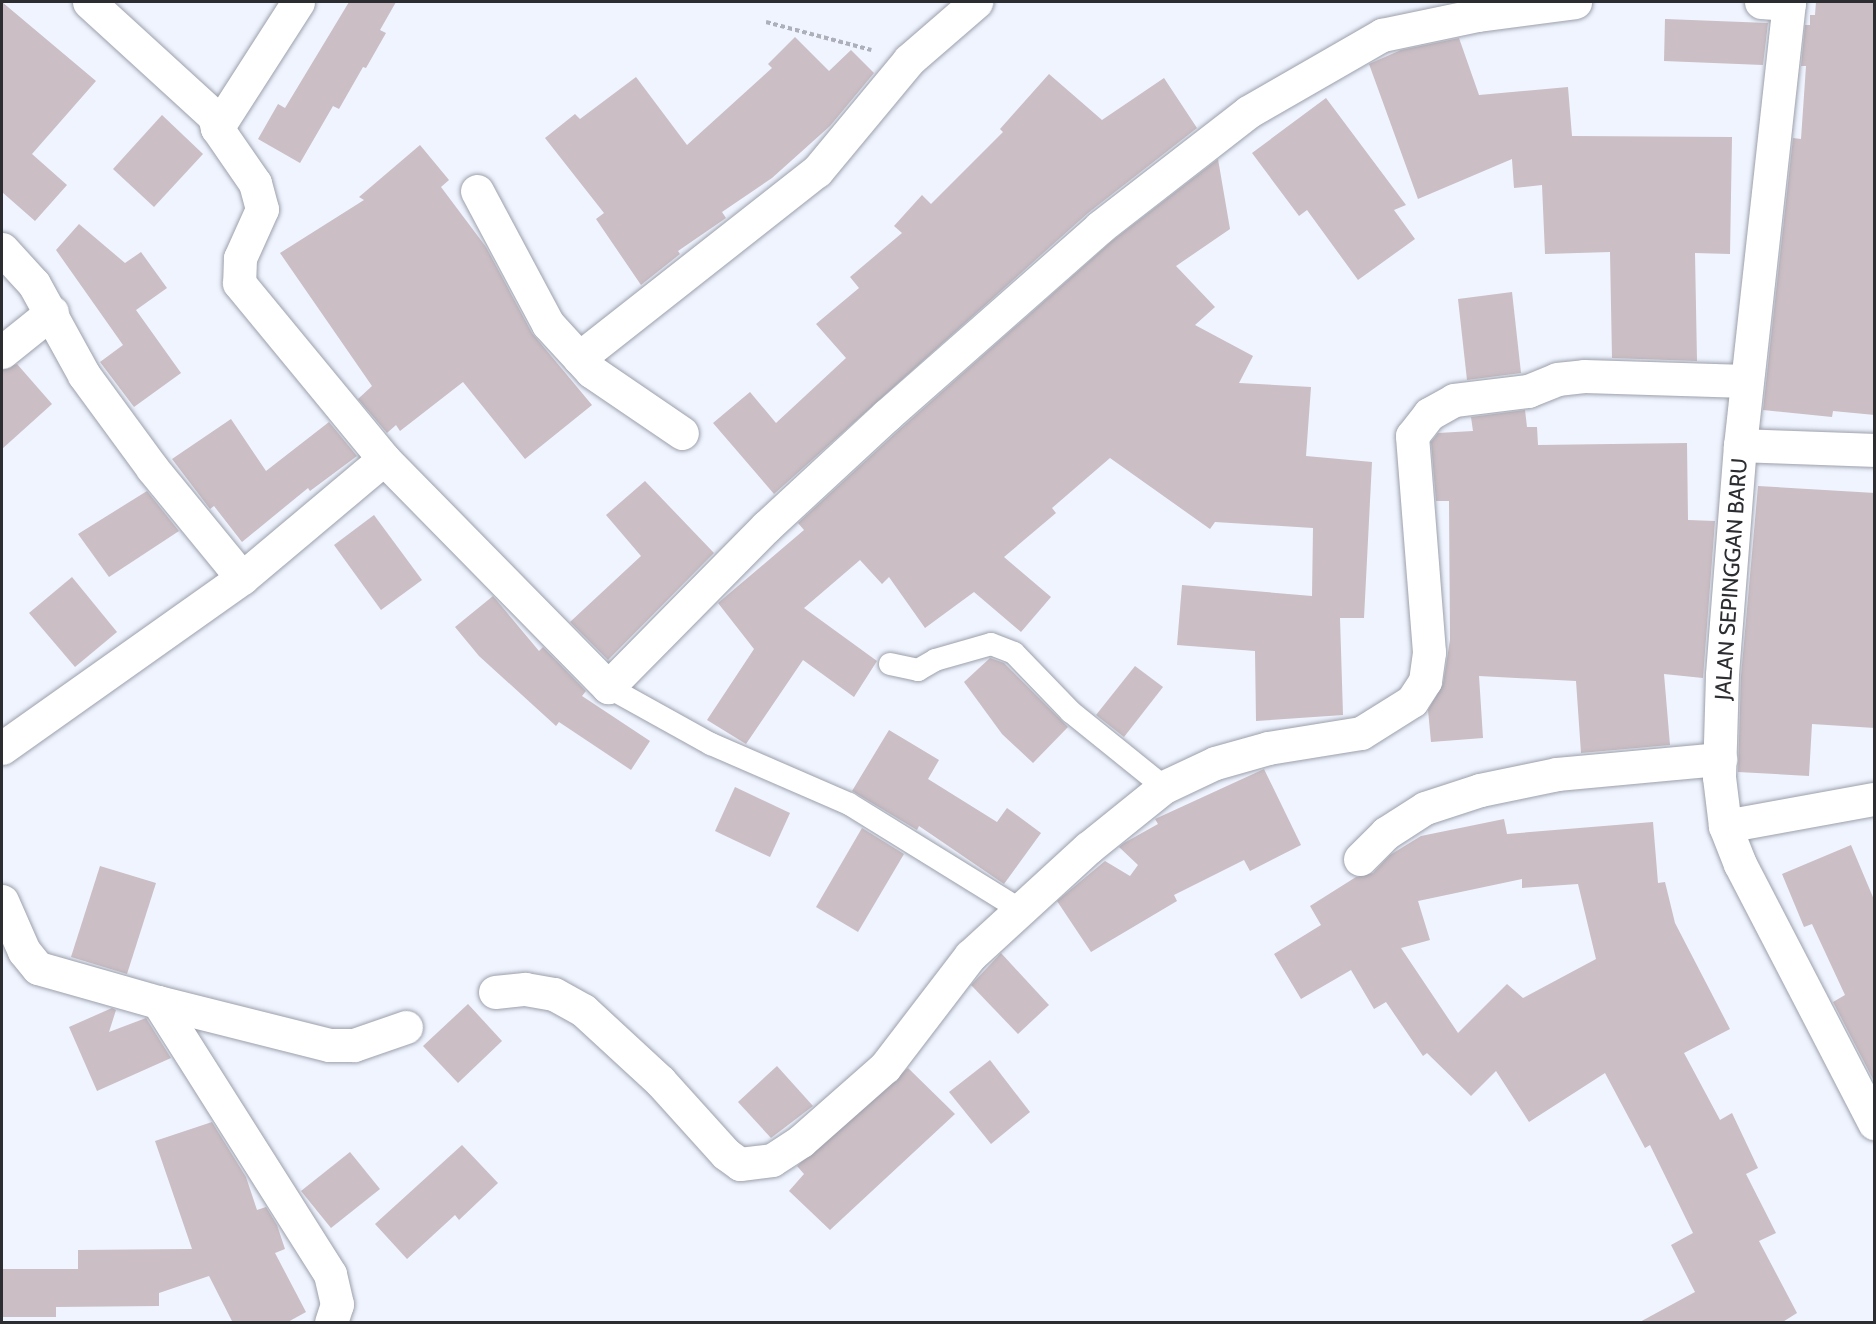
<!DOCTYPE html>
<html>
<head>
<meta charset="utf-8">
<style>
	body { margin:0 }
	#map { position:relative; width:1876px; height:1324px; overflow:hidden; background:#eff4ff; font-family:Cabin,sans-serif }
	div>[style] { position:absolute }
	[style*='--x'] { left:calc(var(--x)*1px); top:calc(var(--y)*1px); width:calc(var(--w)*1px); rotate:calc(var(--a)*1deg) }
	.building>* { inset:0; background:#cbbec4 }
	.path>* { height:4px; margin-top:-2px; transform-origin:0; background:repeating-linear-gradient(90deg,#adb0b9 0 4.5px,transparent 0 7.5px) }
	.roads { filter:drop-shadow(0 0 2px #9ca0ab) drop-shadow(0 0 2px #9ca0ab) }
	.lane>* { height:22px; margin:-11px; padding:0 11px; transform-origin:11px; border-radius:11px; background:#fff }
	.street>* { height:33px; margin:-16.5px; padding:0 16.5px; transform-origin:16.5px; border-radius:16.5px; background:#fff }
	.secondary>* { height:33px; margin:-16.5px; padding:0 16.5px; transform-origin:16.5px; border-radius:16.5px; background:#fff }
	span { translate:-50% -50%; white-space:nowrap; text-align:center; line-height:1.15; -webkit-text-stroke:4.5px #fff; paint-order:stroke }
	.street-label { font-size:22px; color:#2c2d31 }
	.frame { position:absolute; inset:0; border:3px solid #2c2d31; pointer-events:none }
</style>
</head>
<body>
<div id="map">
	<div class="building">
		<i style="clip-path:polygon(2px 2px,96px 81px,32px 154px,67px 185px,35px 221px,2px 192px)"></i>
		<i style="clip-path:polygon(349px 2px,396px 2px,380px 30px,386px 33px,366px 68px,363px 67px,339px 109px,333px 106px,300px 163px,258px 139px,278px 104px,285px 108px)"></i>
		<i style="clip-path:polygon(1816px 2px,1875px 2px,1875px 415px,1833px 411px,1832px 417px,1763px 410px,1793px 138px,1801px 139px,1806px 66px,1801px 66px,1805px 25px,1810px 25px,1810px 15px,1815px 15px)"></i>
		<i style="clip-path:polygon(1665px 19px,1768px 23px,1763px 65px,1664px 61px)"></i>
		<i style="clip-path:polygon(795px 37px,829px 71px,851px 50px,874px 73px,830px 126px,772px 178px,722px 212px,726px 218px,678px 251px,680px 254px,641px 285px,596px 219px,604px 213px,545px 138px,575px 114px,580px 119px,636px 77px,687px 145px,772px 68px,768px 64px)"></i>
		<i style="clip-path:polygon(1459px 38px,1479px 95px,1568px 87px,1572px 136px,1732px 137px,1730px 254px,1695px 253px,1697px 361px,1612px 358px,1610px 252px,1545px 254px,1542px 185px,1514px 188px,1512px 159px,1418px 199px,1369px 64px,1401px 50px)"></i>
		<i style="clip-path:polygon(1049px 74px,1102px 120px,1164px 78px,1197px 128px,1088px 213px,774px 494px,713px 423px,750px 392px,776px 423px,846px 358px,816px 324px,859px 288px,850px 277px,902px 233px,894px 226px,922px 195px,931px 204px,1003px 132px,1000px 129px)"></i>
		<i style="clip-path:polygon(1326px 98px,1406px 205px,1394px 210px,1415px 239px,1358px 280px,1307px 210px,1299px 216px,1252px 153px)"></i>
		<i style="clip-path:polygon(162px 115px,203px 154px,154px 207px,113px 169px)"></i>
		<i style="clip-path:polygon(420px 145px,449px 180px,441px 187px,486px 247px,532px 333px,592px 405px,525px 459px,463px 382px,400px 431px,396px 425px,387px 433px,358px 399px,372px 386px,280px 253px,364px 200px,359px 197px)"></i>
		<i style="clip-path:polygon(1218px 159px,1230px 229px,1176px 266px,1215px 307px,1195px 325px,1253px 356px,1239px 383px,1311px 387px,1306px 456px,1372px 462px,1364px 618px,1340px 618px,1343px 715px,1256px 721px,1255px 651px,1177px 645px,1182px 585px,1312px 596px,1313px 528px,1215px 522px,1210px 529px,1110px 458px,1052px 508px,1056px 513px,1004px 557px,1051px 597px,1021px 632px,974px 592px,925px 628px,889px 577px,882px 584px,860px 560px,804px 608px,877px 661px,854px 697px,803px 660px,746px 744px,707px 720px,754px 649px,718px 603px,804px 530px,798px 523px,900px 429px,1112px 241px)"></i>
		<i style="clip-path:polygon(79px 224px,125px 263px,141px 252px,167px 288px,136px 310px,181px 373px,134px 407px,100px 362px,123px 345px,56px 250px)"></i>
		<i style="clip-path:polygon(1512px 292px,1521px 373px,1467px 380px,1458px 299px)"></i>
		<i style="clip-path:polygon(17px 364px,52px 404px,2px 449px,2px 370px)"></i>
		<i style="clip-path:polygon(1525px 410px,1527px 427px,1537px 427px,1538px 445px,1687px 443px,1688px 520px,1715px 521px,1703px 678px,1664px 674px,1670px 745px,1581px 753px,1576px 681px,1479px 676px,1483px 738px,1431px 742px,1428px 710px,1443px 684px,1450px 640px,1449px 501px,1436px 501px,1431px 442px,1438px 433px,1473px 431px,1471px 417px)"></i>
		<i style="clip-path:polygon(231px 419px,266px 471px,329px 422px,357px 456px,310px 491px,308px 488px,242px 542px,214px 506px,210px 509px,172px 459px)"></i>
		<i style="clip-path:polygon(645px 481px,714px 553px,608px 660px,570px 622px,641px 556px,606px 515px)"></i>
		<i style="clip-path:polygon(1758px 486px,1875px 493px,1875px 728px,1812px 724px,1809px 776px,1738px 772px,1741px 676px)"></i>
		<i style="clip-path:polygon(147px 491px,179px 531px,109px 577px,78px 534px)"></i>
		<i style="clip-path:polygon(374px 515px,422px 580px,381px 610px,334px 545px)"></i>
		<i style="clip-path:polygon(72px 577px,117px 632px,75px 667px,29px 613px)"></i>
		<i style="clip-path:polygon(493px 596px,539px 651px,543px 647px,586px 691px,582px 696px,650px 741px,631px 770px,559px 722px,556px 726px,479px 656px,455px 627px)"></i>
		<i style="clip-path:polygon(990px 658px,1004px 663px,1068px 727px,1033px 763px,1002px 734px,964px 682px)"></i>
		<i style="clip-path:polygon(1135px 666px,1163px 687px,1124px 737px,1096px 715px)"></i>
		<i style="clip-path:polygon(889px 730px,939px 760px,928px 779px,997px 822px,1007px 808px,1041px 833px,1004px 884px,919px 826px,917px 830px,852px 791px)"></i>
		<i style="clip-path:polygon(1264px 769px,1301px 845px,1250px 871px,1244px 860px,1174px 895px,1177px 901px,1091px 952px,1057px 901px,1105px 861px,1130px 876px,1138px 865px,1119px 847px,1124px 843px,1158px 824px,1155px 819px)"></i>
		<i style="clip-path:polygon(735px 787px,790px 813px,770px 857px,715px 831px)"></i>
		<i style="clip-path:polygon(evenodd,1504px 819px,1507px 834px,1653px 822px,1658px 883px,1665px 882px,1675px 923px,1730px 1029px,1684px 1053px,1720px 1120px,1732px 1113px,1758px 1168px,1746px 1174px,1776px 1233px,1759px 1241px,1797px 1313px,1781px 1323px,1638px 1323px,1695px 1292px,1671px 1245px,1693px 1233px,1650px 1145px,1645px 1148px,1605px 1073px,1529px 1122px,1496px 1071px,1471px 1096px,1427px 1053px,1423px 1056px,1386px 1002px,1374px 1009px,1351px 970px,1301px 999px,1274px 954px,1321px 925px,1310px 906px,1356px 877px,1373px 873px,1390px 855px,1421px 836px,1504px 819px,1522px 879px,1522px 888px,1578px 884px,1596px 959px,1523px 998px,1507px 984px,1458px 1033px,1401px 948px,1430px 940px,1418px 901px,1522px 879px)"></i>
		<i style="clip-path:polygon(862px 828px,904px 854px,858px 932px,816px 907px)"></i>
		<i style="clip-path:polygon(1851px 845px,1875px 902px,1875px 1083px,1833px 1002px,1845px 995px,1812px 924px,1804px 927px,1782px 874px)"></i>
		<i style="clip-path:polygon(100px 866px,156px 883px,127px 974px,71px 957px)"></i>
		<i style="clip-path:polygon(1001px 953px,1049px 1005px,1018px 1034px,971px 985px)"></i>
		<i style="clip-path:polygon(468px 1004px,502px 1041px,458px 1083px,423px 1046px)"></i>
		<i style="clip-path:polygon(112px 1008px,116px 1010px,109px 1032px,146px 1018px,171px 1058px,97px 1091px,69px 1027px)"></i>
		<i style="clip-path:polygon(990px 1060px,1030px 1112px,991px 1144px,949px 1092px)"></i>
		<i style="clip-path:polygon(777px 1066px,813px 1106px,771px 1138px,738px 1102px)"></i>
		<i style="clip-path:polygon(908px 1068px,955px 1114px,830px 1230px,789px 1191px,804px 1174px,797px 1166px)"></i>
		<i style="clip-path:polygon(212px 1122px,246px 1177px,257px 1210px,266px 1207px,277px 1225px,285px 1249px,275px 1253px,306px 1312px,286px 1323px,233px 1323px,209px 1276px,159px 1293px,159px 1306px,56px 1307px,56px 1317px,2px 1317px,2px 1269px,78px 1269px,78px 1250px,192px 1249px,155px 1141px)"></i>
		<i style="clip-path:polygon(462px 1145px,498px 1183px,459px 1220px,455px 1215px,407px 1259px,375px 1224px)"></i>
		<i style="clip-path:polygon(350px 1152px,380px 1189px,331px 1228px,301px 1191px)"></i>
	</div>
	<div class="path">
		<i style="--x:766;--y:22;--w:109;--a:14.9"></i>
	</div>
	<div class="roads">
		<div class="lane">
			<i style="--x:890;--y:664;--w:29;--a:12"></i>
			<i style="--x:918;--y:670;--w:20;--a:-30"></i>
			<i style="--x:935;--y:660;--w:58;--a:-15.9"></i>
			<i style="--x:991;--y:644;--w:25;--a:21"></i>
			<i style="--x:1014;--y:653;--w:82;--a:46"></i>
			<i style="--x:1071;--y:712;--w:119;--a:38.9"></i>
			<i style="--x:608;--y:687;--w:118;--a:29"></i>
			<i style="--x:711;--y:744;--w:150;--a:23.5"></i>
			<i style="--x:849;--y:804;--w:200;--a:31.7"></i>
		</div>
		<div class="street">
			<i style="--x:89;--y:2;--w:169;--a:42.4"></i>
			<i style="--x:214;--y:116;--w:12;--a:76"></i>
			<i style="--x:298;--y:2;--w:150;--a:122.7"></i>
			<i style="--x:217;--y:128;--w:67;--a:55.4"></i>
			<i style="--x:255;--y:183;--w:27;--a:75"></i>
			<i style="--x:262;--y:209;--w:54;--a:114.2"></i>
			<i style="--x:240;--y:258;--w:25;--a:92"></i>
			<i style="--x:239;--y:283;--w:228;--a:50.5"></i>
			<i style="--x:384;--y:459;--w:320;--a:45.5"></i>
			<i style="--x:608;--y:687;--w:226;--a:-45.4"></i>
			<i style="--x:767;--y:526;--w:163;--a:-42.8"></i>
			<i style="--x:887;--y:415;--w:284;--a:-41.4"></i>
			<i style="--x:1100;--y:227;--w:187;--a:-37.8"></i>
			<i style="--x:1248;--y:112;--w:155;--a:-29.9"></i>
			<i style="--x:1382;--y:35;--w:98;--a:-11.8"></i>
			<i style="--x:1478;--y:15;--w:98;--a:-7.6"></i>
			<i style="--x:1761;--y:2;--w:28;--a:4"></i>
			<i style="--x:477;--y:191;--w:151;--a:61.9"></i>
			<i style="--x:548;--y:324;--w:64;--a:47.5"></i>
			<i style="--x:591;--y:371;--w:110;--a:34.3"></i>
			<i style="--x:2;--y:249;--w:47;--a:47.6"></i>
			<i style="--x:34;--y:284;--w:104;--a:61.2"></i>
			<i style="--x:84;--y:375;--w:115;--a:53.8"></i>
			<i style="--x:152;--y:468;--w:142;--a:50.7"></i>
			<i style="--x:2;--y:352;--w:64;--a:-38.7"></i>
			<i style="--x:579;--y:358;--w:303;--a:-38.2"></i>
			<i style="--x:817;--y:171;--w:144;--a:-50.3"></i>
			<i style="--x:909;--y:60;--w:89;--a:-40.9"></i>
			<i style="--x:1740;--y:445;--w:134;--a:2.1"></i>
			<i style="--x:2;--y:748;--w:294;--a:-35.3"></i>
			<i style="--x:242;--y:578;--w:185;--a:-40"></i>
			<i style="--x:1725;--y:826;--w:151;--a:-10.3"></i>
			<i style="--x:1360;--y:859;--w:37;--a:-45"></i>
			<i style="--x:1386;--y:833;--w:46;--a:-32.7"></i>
			<i style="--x:1425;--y:808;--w:58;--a:-18.1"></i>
			<i style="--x:1480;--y:790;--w:79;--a:-11.7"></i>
			<i style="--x:1557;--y:774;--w:164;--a:-5.3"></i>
			<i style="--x:2;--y:901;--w:55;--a:66.3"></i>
			<i style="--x:24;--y:951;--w:22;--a:51"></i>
			<i style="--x:38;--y:968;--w:125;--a:15.8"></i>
			<i style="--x:158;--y:1002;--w:322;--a:57.7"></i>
			<i style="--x:330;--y:1274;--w:31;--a:77"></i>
			<i style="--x:337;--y:1304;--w:19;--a:108"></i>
			<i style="--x:495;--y:992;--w:30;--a:-6"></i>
			<i style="--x:525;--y:989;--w:29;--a:10"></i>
			<i style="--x:554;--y:994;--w:33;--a:29"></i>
			<i style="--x:583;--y:1010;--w:105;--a:42.7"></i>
			<i style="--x:660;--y:1081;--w:98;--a:47.9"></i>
			<i style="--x:726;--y:1154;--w:17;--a:36"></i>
			<i style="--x:740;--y:1164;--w:32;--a:-7"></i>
			<i style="--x:772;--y:1160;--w:35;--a:-33"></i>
			<i style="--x:801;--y:1141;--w:112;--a:-41.4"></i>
			<i style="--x:885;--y:1067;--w:140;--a:-52.6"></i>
			<i style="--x:970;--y:956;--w:160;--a:-42.5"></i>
			<i style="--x:1088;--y:848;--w:97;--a:-38.8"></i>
			<i style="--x:1164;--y:787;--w:56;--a:-25.2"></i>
			<i style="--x:1215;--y:763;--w:55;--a:-15.8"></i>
			<i style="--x:1268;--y:748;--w:94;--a:-9.2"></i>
			<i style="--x:1361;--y:733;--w:60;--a:-32.1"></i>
			<i style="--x:1412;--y:701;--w:24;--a:-57"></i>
			<i style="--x:1425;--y:681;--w:29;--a:-82"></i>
			<i style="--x:1429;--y:652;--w:217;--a:-94.5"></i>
			<i style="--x:1412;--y:436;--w:28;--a:-52"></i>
			<i style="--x:1429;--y:414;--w:29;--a:-29"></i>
			<i style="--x:1454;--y:400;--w:75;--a:-6.9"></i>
			<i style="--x:1528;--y:391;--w:31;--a:-22"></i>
			<i style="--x:1557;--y:379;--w:27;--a:-6"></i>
			<i style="--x:1584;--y:376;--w:162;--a:1.8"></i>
			<i style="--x:158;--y:1002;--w:176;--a:14.1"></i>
			<i style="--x:329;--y:1045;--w:25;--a:0"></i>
			<i style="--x:354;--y:1045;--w:55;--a:-19.1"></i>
		</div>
		<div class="secondary">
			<i style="--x:1789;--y:2;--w:446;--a:96.3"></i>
			<i style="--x:1740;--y:445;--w:231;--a:94.5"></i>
			<i style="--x:1722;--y:675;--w:102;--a:91.7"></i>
			<i style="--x:1719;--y:777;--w:49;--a:83"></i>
			<i style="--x:1725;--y:826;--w:41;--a:68.5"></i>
			<i style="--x:1740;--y:864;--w:292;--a:62.6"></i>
		</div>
	</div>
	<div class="street-label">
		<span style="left:1731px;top:579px;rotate:-86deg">JALAN SEPINGGAN BARU</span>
	</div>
	<div class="frame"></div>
</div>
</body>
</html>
